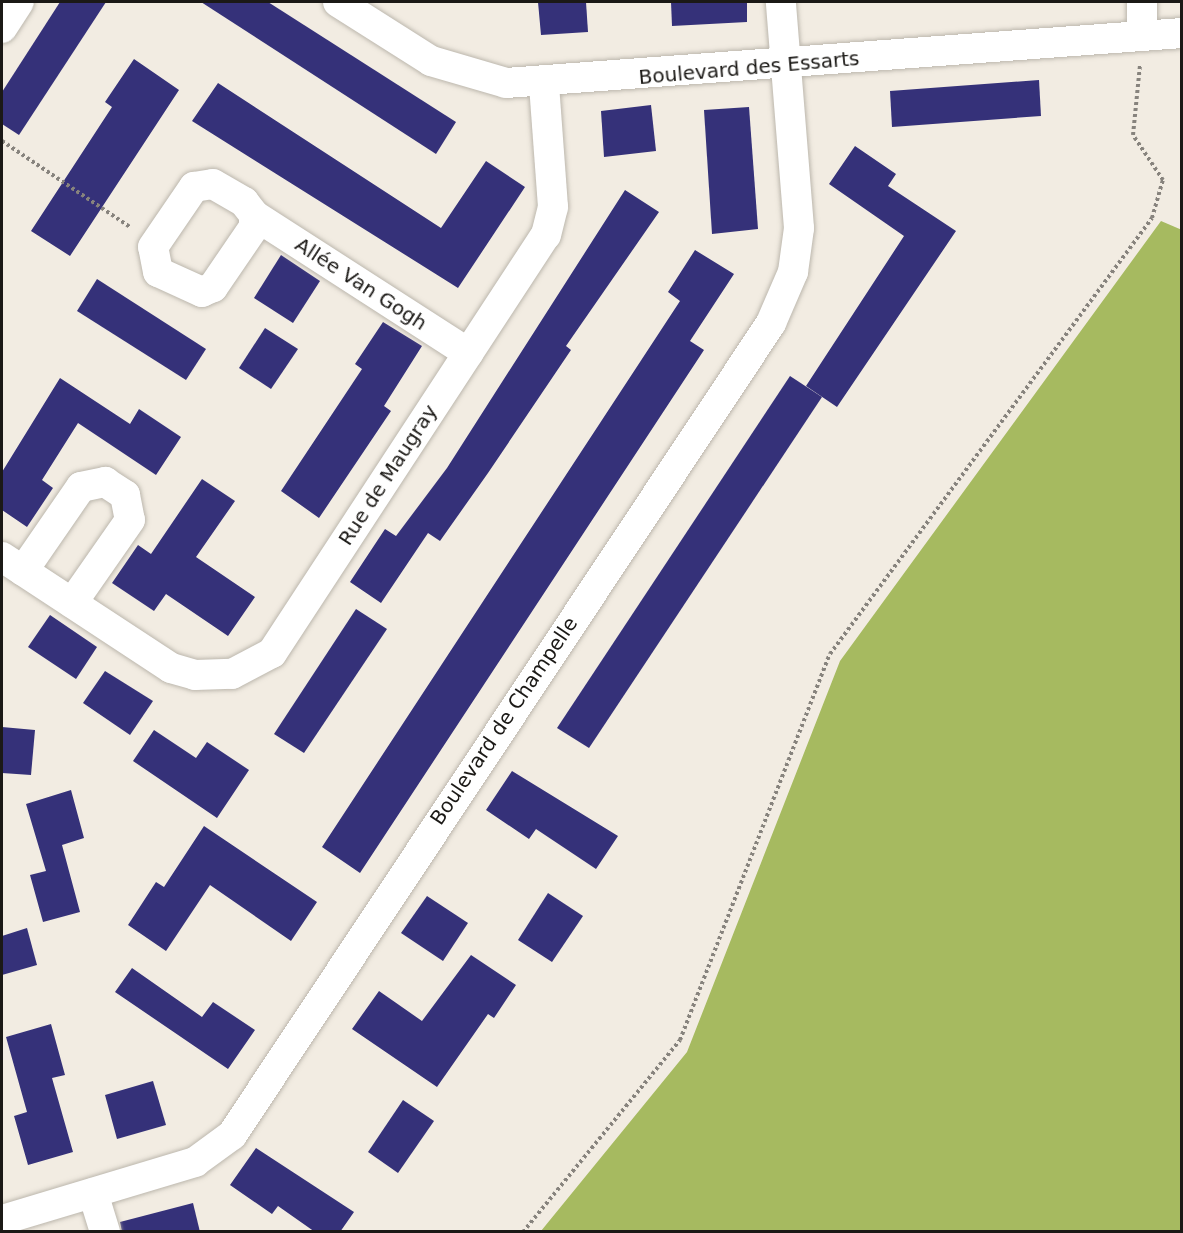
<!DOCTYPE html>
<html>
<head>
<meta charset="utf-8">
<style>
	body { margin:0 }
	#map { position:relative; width:1183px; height:1233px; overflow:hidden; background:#f2ece2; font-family:"DejaVu Sans",sans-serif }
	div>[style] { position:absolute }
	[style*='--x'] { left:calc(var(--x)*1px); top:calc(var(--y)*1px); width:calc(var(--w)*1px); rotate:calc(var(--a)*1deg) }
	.forest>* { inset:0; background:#a6ba60 }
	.building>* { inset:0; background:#353179 }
	.path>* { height:4px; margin-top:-2px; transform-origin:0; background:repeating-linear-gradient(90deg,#87837d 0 3px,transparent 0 6px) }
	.roads { filter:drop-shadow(0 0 2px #bcb7ad) drop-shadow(0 0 2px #bcb7ad) }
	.minor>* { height:30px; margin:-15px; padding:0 15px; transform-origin:15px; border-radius:15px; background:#fff }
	span { translate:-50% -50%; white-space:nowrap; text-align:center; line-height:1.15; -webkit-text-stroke:6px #fff; paint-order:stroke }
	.street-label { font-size:20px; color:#1b1916 }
	.frame { position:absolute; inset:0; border:3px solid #1b1916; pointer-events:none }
</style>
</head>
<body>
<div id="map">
	<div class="forest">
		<i style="clip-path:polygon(1161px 221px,1182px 230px,1181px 1231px,541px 1231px,687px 1052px,840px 661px)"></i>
	</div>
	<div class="building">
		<i style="clip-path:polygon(60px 2px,106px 2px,19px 135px,2px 124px,2px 92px)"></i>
		<i style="clip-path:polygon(201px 2px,268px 2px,456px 122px,436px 154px)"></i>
		<i style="clip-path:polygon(538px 2px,586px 2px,588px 32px,541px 35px)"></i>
		<i style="clip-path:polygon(671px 2px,747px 2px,747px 22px,672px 26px)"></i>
		<i style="clip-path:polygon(134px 59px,179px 90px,70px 256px,31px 231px,112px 107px,105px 102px)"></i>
		<i style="clip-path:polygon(1039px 80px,1041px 116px,892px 127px,890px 91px)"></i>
		<i style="clip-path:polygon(218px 83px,441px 228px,486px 161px,525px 187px,458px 288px,192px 121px)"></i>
		<i style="clip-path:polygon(651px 105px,656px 151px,604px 157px,601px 111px)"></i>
		<i style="clip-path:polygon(749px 107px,758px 229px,712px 234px,704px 110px)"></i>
		<i style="clip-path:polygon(855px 146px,896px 174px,888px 186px,956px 231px,837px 407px,806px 386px,904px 236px,829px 184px)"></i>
		<i style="clip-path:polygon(625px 190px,659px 212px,566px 346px,571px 350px,488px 473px,440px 541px,428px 533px,381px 603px,350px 582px,385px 529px,396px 536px,447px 468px)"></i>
		<i style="clip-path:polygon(695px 250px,734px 274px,690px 341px,704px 350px,360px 873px,322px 847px,680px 301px,668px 292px)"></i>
		<i style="clip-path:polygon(281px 255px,320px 281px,293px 323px,254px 298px)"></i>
		<i style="clip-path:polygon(97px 279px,206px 349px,186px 380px,77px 311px)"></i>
		<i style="clip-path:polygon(383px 322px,422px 346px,384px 406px,391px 411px,319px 518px,281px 491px,362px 369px,355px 364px)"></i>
		<i style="clip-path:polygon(265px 328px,298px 349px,271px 389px,239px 368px)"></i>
		<i style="clip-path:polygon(790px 376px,822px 397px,589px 748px,557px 728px)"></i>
		<i style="clip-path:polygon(60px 378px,130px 424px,139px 409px,181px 437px,156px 475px,78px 423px,42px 480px,53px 488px,27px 527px,2px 510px,2px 472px)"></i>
		<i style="clip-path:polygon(202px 479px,235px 501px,196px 557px,255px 597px,228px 636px,166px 594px,154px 611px,112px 583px,138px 545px,151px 554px)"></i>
		<i style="clip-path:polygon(356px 609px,387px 629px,304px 753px,274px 734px)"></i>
		<i style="clip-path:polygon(50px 615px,97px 647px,76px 679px,28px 647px)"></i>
		<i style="clip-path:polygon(105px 671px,153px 701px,130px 735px,83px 703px)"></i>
		<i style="clip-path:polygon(2px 727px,35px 730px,31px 775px,2px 773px)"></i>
		<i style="clip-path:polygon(154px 730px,196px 758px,207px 742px,249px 770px,217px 818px,133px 761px)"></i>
		<i style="clip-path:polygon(512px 771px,618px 836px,596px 869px,536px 829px,529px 839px,486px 810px)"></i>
		<i style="clip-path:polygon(71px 790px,84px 838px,62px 845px,80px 912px,43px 922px,30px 875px,46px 871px,26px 804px)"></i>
		<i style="clip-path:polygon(204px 826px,317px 902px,291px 941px,210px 885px,166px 951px,128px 925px,156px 882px,164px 887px)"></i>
		<i style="clip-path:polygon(548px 893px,583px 916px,552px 962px,518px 940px)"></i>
		<i style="clip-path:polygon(427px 896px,468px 923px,443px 961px,401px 933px)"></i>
		<i style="clip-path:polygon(27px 928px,37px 965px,2px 975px,2px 936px)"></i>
		<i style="clip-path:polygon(471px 955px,516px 985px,494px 1018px,488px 1014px,437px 1087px,352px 1029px,379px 991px,422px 1021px)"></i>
		<i style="clip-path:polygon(132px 968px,202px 1017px,213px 1002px,255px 1030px,228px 1069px,115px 992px)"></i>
		<i style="clip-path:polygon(51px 1024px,65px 1075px,52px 1078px,73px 1152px,28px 1165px,14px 1116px,27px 1112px,6px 1037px)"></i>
		<i style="clip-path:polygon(153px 1081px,166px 1125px,117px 1139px,105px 1095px)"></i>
		<i style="clip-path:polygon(403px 1100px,434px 1121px,398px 1173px,368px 1152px)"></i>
		<i style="clip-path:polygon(256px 1148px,354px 1212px,340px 1232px,315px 1232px,278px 1206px,272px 1214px,230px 1185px)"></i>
		<i style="clip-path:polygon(193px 1203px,200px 1232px,122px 1232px,120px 1222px)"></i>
	</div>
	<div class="path">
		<i style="--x:2;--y:141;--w:154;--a:33.9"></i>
		<i style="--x:523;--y:1232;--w:248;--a:-50.7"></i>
		<i style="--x:680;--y:1040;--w:414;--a:-68.8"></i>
		<i style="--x:830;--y:654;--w:542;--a:-53.55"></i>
		<i style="--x:1152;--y:218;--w:40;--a:-74"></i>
		<i style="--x:1163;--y:180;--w:54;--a:-123.7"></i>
		<i style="--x:1133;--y:135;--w:70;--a:-84.3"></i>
	</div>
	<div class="roads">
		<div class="minor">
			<i style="--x:338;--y:2;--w:110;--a:32.4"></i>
			<i style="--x:431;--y:61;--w:78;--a:16.3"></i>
			<i style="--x:506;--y:83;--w:678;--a:-4.23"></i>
			<i style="--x:1142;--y:2;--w:34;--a:90"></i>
			<i style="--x:2;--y:28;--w:31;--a:-57"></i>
			<i style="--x:213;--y:184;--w:36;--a:30"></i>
			<i style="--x:244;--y:202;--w:16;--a:52"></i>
			<i style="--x:254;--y:215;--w:12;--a:90"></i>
			<i style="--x:254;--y:227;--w:73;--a:124.3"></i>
			<i style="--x:213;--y:287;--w:12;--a:156"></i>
			<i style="--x:202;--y:292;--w:48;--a:-155.6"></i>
			<i style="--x:158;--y:272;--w:25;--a:-101"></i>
			<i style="--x:153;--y:247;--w:73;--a:-55.7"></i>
			<i style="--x:194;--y:187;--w:19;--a:-9"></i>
			<i style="--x:254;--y:215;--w:255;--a:32.8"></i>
			<i style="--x:2;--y:557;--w:202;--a:33.3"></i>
			<i style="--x:171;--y:668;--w:25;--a:16"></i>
			<i style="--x:195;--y:675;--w:37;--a:-2"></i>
			<i style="--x:232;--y:674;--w:45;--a:-27.7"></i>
			<i style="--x:272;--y:653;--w:500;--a:-56.8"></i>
			<i style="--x:546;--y:235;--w:29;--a:-76"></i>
			<i style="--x:553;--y:207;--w:123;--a:-94.2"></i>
			<i style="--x:23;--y:571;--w:102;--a:-55.4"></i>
			<i style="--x:81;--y:487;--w:25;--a:-12"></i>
			<i style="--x:105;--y:482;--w:24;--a:33"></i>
			<i style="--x:125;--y:495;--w:25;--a:79"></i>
			<i style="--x:130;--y:520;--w:101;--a:124.9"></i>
			<i style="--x:93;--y:1193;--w:41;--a:72.9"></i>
			<i style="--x:2;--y:1220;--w:202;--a:-16.7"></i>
			<i style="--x:195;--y:1162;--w:46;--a:-36.1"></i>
			<i style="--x:232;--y:1135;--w:975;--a:-56.42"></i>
			<i style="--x:771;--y:323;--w:56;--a:-66.7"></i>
			<i style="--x:793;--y:272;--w:44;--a:-82.2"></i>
			<i style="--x:799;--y:228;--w:227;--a:-94.6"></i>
		</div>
	</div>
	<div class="street-label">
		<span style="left:749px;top:68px;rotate:-5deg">Boulevard des Essarts</span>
		<span style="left:361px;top:284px;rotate:33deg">Allée Van Gogh</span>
		<span style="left:388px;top:475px;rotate:-57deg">Rue de Maugray</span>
		<span style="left:504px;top:721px;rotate:-56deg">Boulevard de Champelle</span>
	</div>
	<div class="frame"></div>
</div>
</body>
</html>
